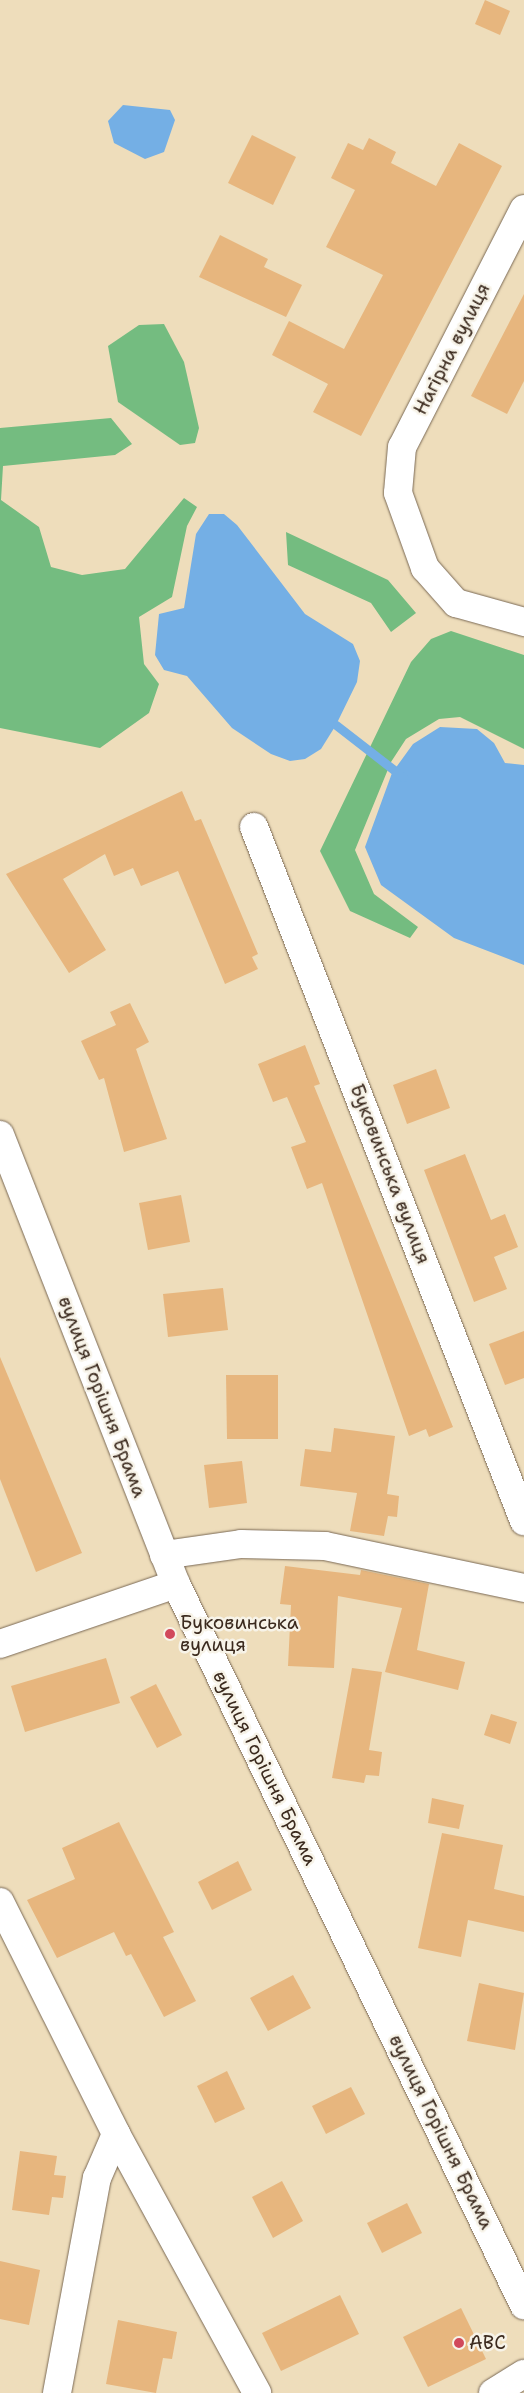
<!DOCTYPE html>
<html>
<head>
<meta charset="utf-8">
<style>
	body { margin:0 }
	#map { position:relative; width:524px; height:2393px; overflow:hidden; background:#edb; font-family:"Shantell Sans",sans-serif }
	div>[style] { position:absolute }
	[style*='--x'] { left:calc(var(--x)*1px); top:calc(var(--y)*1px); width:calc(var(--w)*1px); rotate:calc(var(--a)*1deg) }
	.forest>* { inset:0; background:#74bc80 }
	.water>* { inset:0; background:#74afe5 }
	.stream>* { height:9px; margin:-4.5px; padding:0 4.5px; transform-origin:4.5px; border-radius:4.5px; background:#74afe5 }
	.building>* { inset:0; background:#e7b67e }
	.roads { filter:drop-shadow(0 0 1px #7a6955) drop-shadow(0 0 1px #7a6955) }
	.minor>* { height:28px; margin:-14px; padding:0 14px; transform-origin:14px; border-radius:14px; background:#fff }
	.dots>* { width:14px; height:14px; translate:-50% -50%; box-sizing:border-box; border:2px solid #f7f3e8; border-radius:50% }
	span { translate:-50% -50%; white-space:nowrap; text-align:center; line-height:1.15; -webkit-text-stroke:5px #f7f3e8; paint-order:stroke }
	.street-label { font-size:19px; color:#3b2a1e }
	.poi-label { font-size:19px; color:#3b2a1e }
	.left { translate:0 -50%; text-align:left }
</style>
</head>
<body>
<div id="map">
	<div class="forest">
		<i style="clip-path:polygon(164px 324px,184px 362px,199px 428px,195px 443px,180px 445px,118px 402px,108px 346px,139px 325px)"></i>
		<i style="clip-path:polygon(111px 418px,132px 444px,115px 455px,3px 466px,1px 500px,39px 527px,51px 567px,82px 575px,125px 569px,184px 498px,197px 507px,187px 526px,172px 597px,139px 617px,144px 664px,159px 684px,149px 713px,100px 748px,0 728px,0 428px)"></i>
		<i style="clip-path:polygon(286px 532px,388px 580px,416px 613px,391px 632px,371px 603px,288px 565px)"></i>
		<i style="clip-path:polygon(451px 631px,524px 655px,524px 749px,460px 717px,439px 719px,406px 739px,391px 762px,355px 850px,374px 894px,418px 927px,410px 938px,350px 911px,320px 851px,411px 662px,431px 639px)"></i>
	</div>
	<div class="water">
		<i style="clip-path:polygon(123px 105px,170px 110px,175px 120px,164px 152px,145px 159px,114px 143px,108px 121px)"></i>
		<i style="clip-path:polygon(209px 514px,224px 514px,237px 525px,305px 614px,353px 644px,360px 661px,357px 682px,336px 725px,321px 749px,305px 759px,290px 761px,271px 754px,232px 728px,187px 676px,164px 670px,155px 655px,159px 614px,184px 608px,196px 534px)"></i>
		<i style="clip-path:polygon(440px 727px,477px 729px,494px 743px,505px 763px,524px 765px,524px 965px,454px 938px,381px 885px,365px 847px,392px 773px,413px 744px)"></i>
	</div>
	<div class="stream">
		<i style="--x:336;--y:725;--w:85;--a:37.8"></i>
	</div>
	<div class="building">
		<i style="clip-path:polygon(485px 0,510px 11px,500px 35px,475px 24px)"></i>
		<i style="clip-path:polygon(252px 135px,296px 157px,273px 205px,228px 183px)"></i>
		<i style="clip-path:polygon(369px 138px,396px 152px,391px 163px,436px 186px,459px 143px,502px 166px,361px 436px,313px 412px,328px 384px,272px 355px,289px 321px,344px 349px,383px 275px,326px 247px,355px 190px,331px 178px,348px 143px,363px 150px)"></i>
		<i style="clip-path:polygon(220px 235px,268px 259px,264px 267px,302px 285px,286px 317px,199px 277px)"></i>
		<i style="clip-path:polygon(524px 294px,524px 381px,507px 414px,471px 396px)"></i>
		<i style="clip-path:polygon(182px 791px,195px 821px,201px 819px,258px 954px,252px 957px,258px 969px,225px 984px,178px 871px,141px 886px,133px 868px,114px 876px,105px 854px,63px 879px,106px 950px,69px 973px,6px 874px)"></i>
		<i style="clip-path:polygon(130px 1003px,149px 1042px,136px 1049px,167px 1139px,124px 1152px,104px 1078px,99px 1080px,81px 1041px,116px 1025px,110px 1012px)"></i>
		<i style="clip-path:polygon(305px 1045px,320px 1084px,314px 1086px,453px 1427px,429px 1437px,426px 1429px,409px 1436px,322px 1183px,307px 1189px,291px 1147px,306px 1142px,287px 1097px,273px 1102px,258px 1064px)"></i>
		<i style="clip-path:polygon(436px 1069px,450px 1108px,407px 1124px,393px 1085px)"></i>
		<i style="clip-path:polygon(465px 1154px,491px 1220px,505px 1214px,518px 1247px,494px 1257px,507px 1289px,474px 1302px,424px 1170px)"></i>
		<i style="clip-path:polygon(181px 1195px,190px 1242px,148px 1250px,139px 1203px)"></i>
		<i style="clip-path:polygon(223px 1288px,228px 1330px,168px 1337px,163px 1294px)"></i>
		<i style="clip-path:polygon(524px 1331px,524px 1378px,505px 1385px,489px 1344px)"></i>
		<i style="clip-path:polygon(0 1357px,82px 1553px,36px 1572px,0 1479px)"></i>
		<i style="clip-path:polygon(226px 1375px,278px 1375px,278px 1439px,227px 1439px)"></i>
		<i style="clip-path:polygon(334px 1428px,395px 1436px,387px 1494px,399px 1496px,397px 1517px,388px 1516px,384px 1536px,350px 1531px,357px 1493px,300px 1486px,305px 1449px,331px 1452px)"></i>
		<i style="clip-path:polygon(242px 1461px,247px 1503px,209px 1508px,204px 1465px)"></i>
		<i style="clip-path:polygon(285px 1566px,360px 1575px,361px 1570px,429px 1584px,417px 1650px,465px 1662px,458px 1690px,385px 1672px,402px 1608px,338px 1596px,334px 1668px,288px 1666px,291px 1605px,280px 1604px)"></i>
		<i style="clip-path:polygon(106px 1658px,120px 1703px,25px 1732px,11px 1686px)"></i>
		<i style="clip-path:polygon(352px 1668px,382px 1672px,369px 1750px,382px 1752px,379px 1776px,366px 1775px,364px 1783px,332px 1778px)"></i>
		<i style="clip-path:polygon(156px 1684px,182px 1735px,157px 1748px,130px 1697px)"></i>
		<i style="clip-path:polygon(491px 1714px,517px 1722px,510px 1744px,484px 1735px)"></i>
		<i style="clip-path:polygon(432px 1798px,464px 1805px,459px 1829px,428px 1823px)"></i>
		<i style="clip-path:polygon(119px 1822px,174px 1932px,163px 1937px,196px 2001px,164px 2017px,131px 1954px,126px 1956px,114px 1932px,57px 1958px,27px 1900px,75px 1879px,62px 1848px)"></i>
		<i style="clip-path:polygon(442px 1833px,503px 1845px,494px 1889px,524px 1896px,524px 1932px,468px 1920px,461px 1957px,418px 1948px)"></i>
		<i style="clip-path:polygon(238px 1861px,252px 1890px,212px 1910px,198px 1882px)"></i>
		<i style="clip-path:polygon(293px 1975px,311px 2008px,268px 2031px,250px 1998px)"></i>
		<i style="clip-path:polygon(479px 1983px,524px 1993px,515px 2050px,467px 2041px)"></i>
		<i style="clip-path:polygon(227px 2071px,245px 2109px,215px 2123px,197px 2086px)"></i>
		<i style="clip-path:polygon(351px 2087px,365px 2114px,326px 2134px,312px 2106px)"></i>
		<i style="clip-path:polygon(20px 2151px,57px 2156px,54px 2175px,66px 2176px,63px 2198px,52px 2197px,49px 2215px,12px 2210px)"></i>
		<i style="clip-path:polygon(282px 2181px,303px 2221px,273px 2238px,252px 2197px)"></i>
		<i style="clip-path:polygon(407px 2203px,422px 2233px,382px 2253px,367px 2223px)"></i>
		<i style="clip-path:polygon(0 2261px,40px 2270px,29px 2325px,0 2319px)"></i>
		<i style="clip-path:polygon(340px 2295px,359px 2334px,281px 2371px,262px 2333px)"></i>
		<i style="clip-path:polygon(461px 2308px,486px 2359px,428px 2387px,403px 2337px)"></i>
		<i style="clip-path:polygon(118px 2320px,177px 2332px,172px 2359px,163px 2358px,156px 2393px,106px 2384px)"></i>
	</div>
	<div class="roads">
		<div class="minor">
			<i style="--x:524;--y:209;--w:267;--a:117.1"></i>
			<i style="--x:402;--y:447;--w:46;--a:95"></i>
			<i style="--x:398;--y:493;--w:80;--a:70.2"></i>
			<i style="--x:425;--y:568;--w:47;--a:48.5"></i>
			<i style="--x:456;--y:603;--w:71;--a:15.6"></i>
			<i style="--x:254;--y:827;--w:745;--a:68.74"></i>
			<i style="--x:0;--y:1135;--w:482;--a:68.6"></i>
			<i style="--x:176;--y:1584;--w:801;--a:64.24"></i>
			<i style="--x:164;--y:1555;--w:78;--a:-8.1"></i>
			<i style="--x:241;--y:1544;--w:84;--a:1.4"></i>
			<i style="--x:325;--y:1546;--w:203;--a:11.9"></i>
			<i style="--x:0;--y:1644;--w:186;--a:-18.8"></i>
			<i style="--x:0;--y:1902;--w:259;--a:63.4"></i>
			<i style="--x:116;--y:2134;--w:295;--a:61.4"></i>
			<i style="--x:57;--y:2393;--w:219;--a:-79.5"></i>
			<i style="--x:97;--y:2178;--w:48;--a:-66.6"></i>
			<i style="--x:493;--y:2393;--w:36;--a:-32"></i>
		</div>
	</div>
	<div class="dots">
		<i style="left:170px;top:1634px;background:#d1495b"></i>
		<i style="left:459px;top:2343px;background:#d1495b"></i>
	</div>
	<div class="street-label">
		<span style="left:452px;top:349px;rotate:-63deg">Нагірна вулиця</span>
		<span style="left:390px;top:1174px;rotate:69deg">Буковинська вулиця</span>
		<span style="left:102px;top:1397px;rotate:69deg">вулиця Горішня Брама</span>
		<span style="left:265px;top:1768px;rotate:64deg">вулиця Горішня Брама</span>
		<span style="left:441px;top:2132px;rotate:64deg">вулиця Горішня Брама</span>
	</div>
	<div class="poi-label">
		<span class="left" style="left:180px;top:1634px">Буковинська<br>вулиця</span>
		<span class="left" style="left:469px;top:2343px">ABC</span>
	</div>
</div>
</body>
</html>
